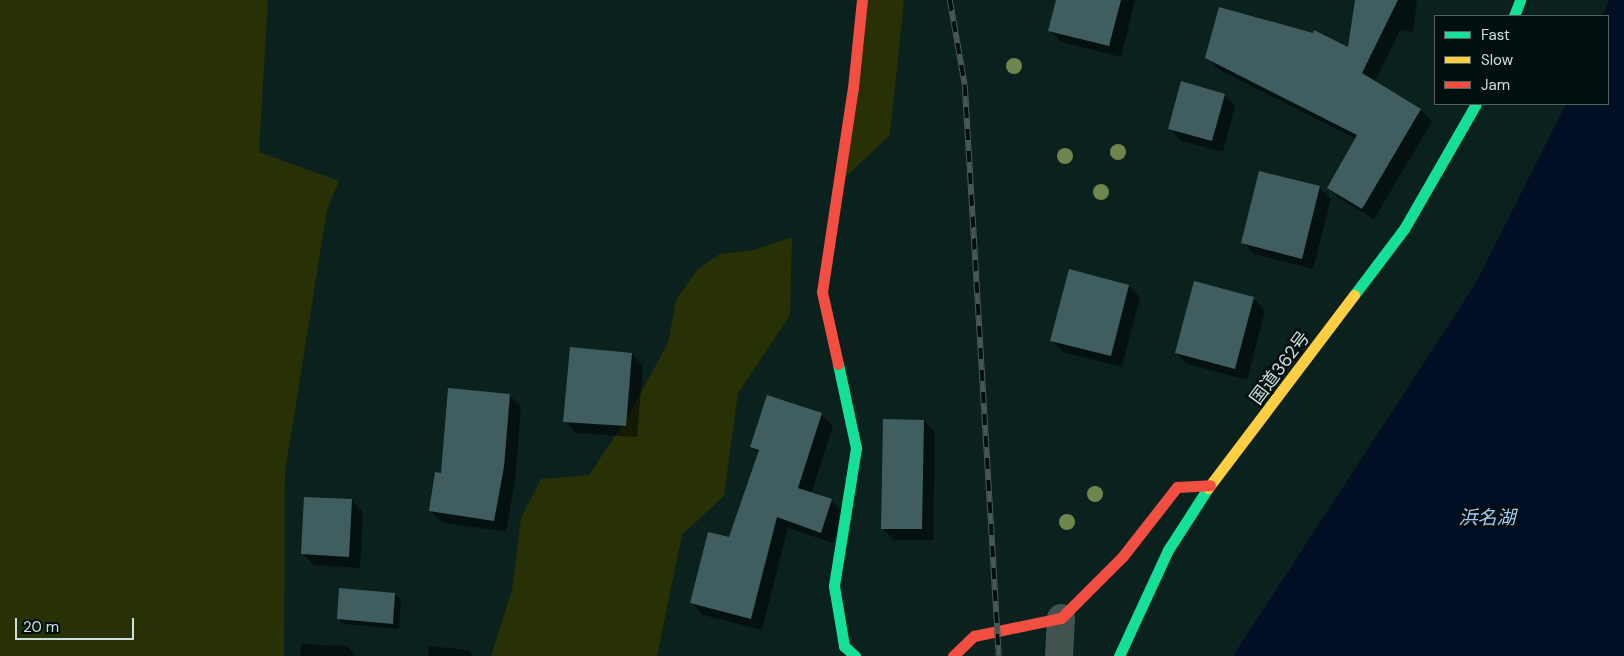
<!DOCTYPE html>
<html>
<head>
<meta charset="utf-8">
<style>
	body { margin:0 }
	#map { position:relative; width:1624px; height:656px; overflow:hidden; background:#0a211e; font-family:"DM Sans","Noto Sans JP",sans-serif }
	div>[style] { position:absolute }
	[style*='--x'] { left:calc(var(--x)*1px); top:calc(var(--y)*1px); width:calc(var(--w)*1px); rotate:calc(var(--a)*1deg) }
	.green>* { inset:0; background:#273105 }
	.water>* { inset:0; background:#010e23 }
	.shadow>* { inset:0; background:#0007 }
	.building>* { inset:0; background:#405d60 }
	.street>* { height:28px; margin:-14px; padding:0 14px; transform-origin:14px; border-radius:14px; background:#42524f }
	.fast>* { height:11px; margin:-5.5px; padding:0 5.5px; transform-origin:5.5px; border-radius:5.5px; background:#16e098 }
	.slow>* { height:11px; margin:-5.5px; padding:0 5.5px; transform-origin:5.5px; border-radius:5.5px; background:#ffcf43 }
	.jam>* { height:11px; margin:-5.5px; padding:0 5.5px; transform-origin:5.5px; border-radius:5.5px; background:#f24e42 }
	.rail>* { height:5.5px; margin-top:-2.75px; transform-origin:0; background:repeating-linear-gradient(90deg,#020f0e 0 11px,#485855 0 22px); box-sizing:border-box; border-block:1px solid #485855 }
	.trees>* { width:16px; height:16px; margin:-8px; border-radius:50%; background:#6f854e }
	span { translate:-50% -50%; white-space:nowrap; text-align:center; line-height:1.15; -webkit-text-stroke:5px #020f0e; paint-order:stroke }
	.street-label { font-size:18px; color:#cbe0dc }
	.water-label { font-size:19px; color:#a3cdf8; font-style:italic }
	.legend { position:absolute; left:1434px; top:15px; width:175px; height:90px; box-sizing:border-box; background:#020f0e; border:1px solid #526360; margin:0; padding:6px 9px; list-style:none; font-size:15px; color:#cbe0dc }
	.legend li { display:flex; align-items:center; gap:10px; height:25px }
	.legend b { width:25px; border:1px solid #526360 }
	.scale { position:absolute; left:15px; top:618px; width:119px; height:22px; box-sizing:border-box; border:2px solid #cbe0dc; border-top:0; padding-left:6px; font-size:15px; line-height:18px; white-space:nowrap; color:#cbe0dc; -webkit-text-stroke:4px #020f0e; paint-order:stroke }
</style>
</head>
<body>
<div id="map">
	<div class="green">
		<i style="clip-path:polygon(0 0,268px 0,259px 152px,339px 181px,327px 210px,285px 472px,284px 656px,0 656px)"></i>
		<i style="clip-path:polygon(862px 0,904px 0,890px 135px,838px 184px)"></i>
		<i style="clip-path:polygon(792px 237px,790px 315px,738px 393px,724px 496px,682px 535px,657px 656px,491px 656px,512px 590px,521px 518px,541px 479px,589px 475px,627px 418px,668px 343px,676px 300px,698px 269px,720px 254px,754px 250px)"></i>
	</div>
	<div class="water">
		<i style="clip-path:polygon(1609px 0,1624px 0,1624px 656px,1233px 656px,1476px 283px,1566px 104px,1608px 104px,1608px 16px,1602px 16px)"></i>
	</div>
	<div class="shadow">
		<i style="clip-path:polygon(1058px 0,1135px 0,1121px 57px,1061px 42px,1050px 30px)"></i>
		<i style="clip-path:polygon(1356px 0,1417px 0,1413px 32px,1400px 30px,1375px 82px,1421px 110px,1432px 122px,1374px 219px,1340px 199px,1328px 188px,1356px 139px,1218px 69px,1207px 57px,1349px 49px)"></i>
		<i style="clip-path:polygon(1224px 95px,1235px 106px,1223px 152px,1181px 141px,1170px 129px)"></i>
		<i style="clip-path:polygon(1319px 187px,1331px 199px,1313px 269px,1254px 254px,1243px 242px)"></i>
		<i style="clip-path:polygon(1128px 286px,1140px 297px,1122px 367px,1063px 352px,1052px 341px)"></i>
		<i style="clip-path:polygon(1253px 298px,1265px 310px,1247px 380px,1188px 364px,1176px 353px)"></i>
		<i style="clip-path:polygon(632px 354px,643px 366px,637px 437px,576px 433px,565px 421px)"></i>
		<i style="clip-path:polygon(509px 395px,521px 406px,515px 479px,506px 532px,442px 522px,430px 510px,442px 475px)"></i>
		<i style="clip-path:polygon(821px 414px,833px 426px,811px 494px,831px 500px,843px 512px,833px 543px,788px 528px,762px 630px,703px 615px,692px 603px,730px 539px,759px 454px,751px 446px)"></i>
		<i style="clip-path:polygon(924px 421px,935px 432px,933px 540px,894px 540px,882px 528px)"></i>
		<i style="clip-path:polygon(352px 500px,363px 512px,360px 568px,314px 565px,303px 554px)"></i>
		<i style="clip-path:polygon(395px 594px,401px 600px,399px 629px,344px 624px,338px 619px)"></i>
		<i style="clip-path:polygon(301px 644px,347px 646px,356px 656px,300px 656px)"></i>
		<i style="clip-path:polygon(429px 646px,468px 650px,474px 656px,428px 656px)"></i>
	</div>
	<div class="building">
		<i style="clip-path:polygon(1056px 0,1121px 0,1109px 46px,1048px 31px)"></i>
		<i style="clip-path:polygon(1355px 0,1398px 0,1362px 73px,1421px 109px,1362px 209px,1327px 188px,1357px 135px,1205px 58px,1219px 7px,1313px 33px,1314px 30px,1348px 47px)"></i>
		<i style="clip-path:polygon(1181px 81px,1225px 94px,1212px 141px,1168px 129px)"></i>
		<i style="clip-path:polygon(1259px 171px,1320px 186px,1302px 259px,1241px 243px)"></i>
		<i style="clip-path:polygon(1069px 269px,1129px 285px,1111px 356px,1050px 341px)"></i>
		<i style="clip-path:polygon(1194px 281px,1254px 297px,1235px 369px,1175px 353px)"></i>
		<i style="clip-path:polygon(570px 347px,632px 353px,626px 426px,563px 422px)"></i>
		<i style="clip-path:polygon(448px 388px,510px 394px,504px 467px,494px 521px,429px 511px,435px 472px,441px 473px)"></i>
		<i style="clip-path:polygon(767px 395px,822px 413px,798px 488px,832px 499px,821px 533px,777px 517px,751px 619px,690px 603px,708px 532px,729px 537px,759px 450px,750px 447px)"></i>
		<i style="clip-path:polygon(883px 419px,924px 420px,922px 529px,881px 529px)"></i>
		<i style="clip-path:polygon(304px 497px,352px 499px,349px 557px,301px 554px)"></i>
		<i style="clip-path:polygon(339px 588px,395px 593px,393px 624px,337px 619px)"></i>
	</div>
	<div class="street">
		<i style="--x:1059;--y:656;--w:38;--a:-87"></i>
	</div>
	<div class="fast">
		<i style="--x:1514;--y:16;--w:17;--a:-69"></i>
		<i style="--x:1354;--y:295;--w:83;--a:-52.9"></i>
		<i style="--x:1404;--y:229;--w:144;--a:-60.1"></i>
		<i style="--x:838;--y:364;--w:86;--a:77.9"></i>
		<i style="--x:856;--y:448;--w:140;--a:99.1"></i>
		<i style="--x:834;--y:586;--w:61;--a:80.5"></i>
		<i style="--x:844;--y:646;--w:15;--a:42"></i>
		<i style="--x:1119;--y:656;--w:117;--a:-65.2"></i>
		<i style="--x:1168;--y:550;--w:74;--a:-57.2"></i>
	</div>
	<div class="slow">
		<i style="--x:1208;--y:488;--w:242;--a:-52.9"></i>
	</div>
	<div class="jam">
		<i style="--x:838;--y:364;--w:74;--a:-102.5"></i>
		<i style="--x:822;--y:292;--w:206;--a:-81.4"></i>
		<i style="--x:853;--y:88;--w:88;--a:-84.2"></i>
		<i style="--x:953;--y:656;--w:29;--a:-44"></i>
		<i style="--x:974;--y:636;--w:89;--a:-11.7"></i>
		<i style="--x:1061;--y:618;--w:88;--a:-45"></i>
		<i style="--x:1123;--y:556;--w:88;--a:-52"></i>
		<i style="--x:1177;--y:487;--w:33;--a:-3"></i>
	</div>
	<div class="rail">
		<i style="--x:950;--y:0;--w:86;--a:80"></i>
		<i style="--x:965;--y:85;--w:572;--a:86.59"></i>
	</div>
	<div class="trees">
		<i style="left:1014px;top:66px"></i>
		<i style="left:1118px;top:152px"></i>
		<i style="left:1065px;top:156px"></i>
		<i style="left:1101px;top:192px"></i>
		<i style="left:1095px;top:494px"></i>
		<i style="left:1067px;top:522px"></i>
	</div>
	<div class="street-label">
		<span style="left:1280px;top:368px;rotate:-53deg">国道362号</span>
	</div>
	<div class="water-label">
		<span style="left:1487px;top:518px">浜名湖</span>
	</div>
	<ul class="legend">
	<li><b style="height:6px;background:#16e098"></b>Fast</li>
	<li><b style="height:6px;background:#ffcf43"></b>Slow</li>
	<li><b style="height:6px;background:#f24e42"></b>Jam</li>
	</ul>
	<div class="scale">20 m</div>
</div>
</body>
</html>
